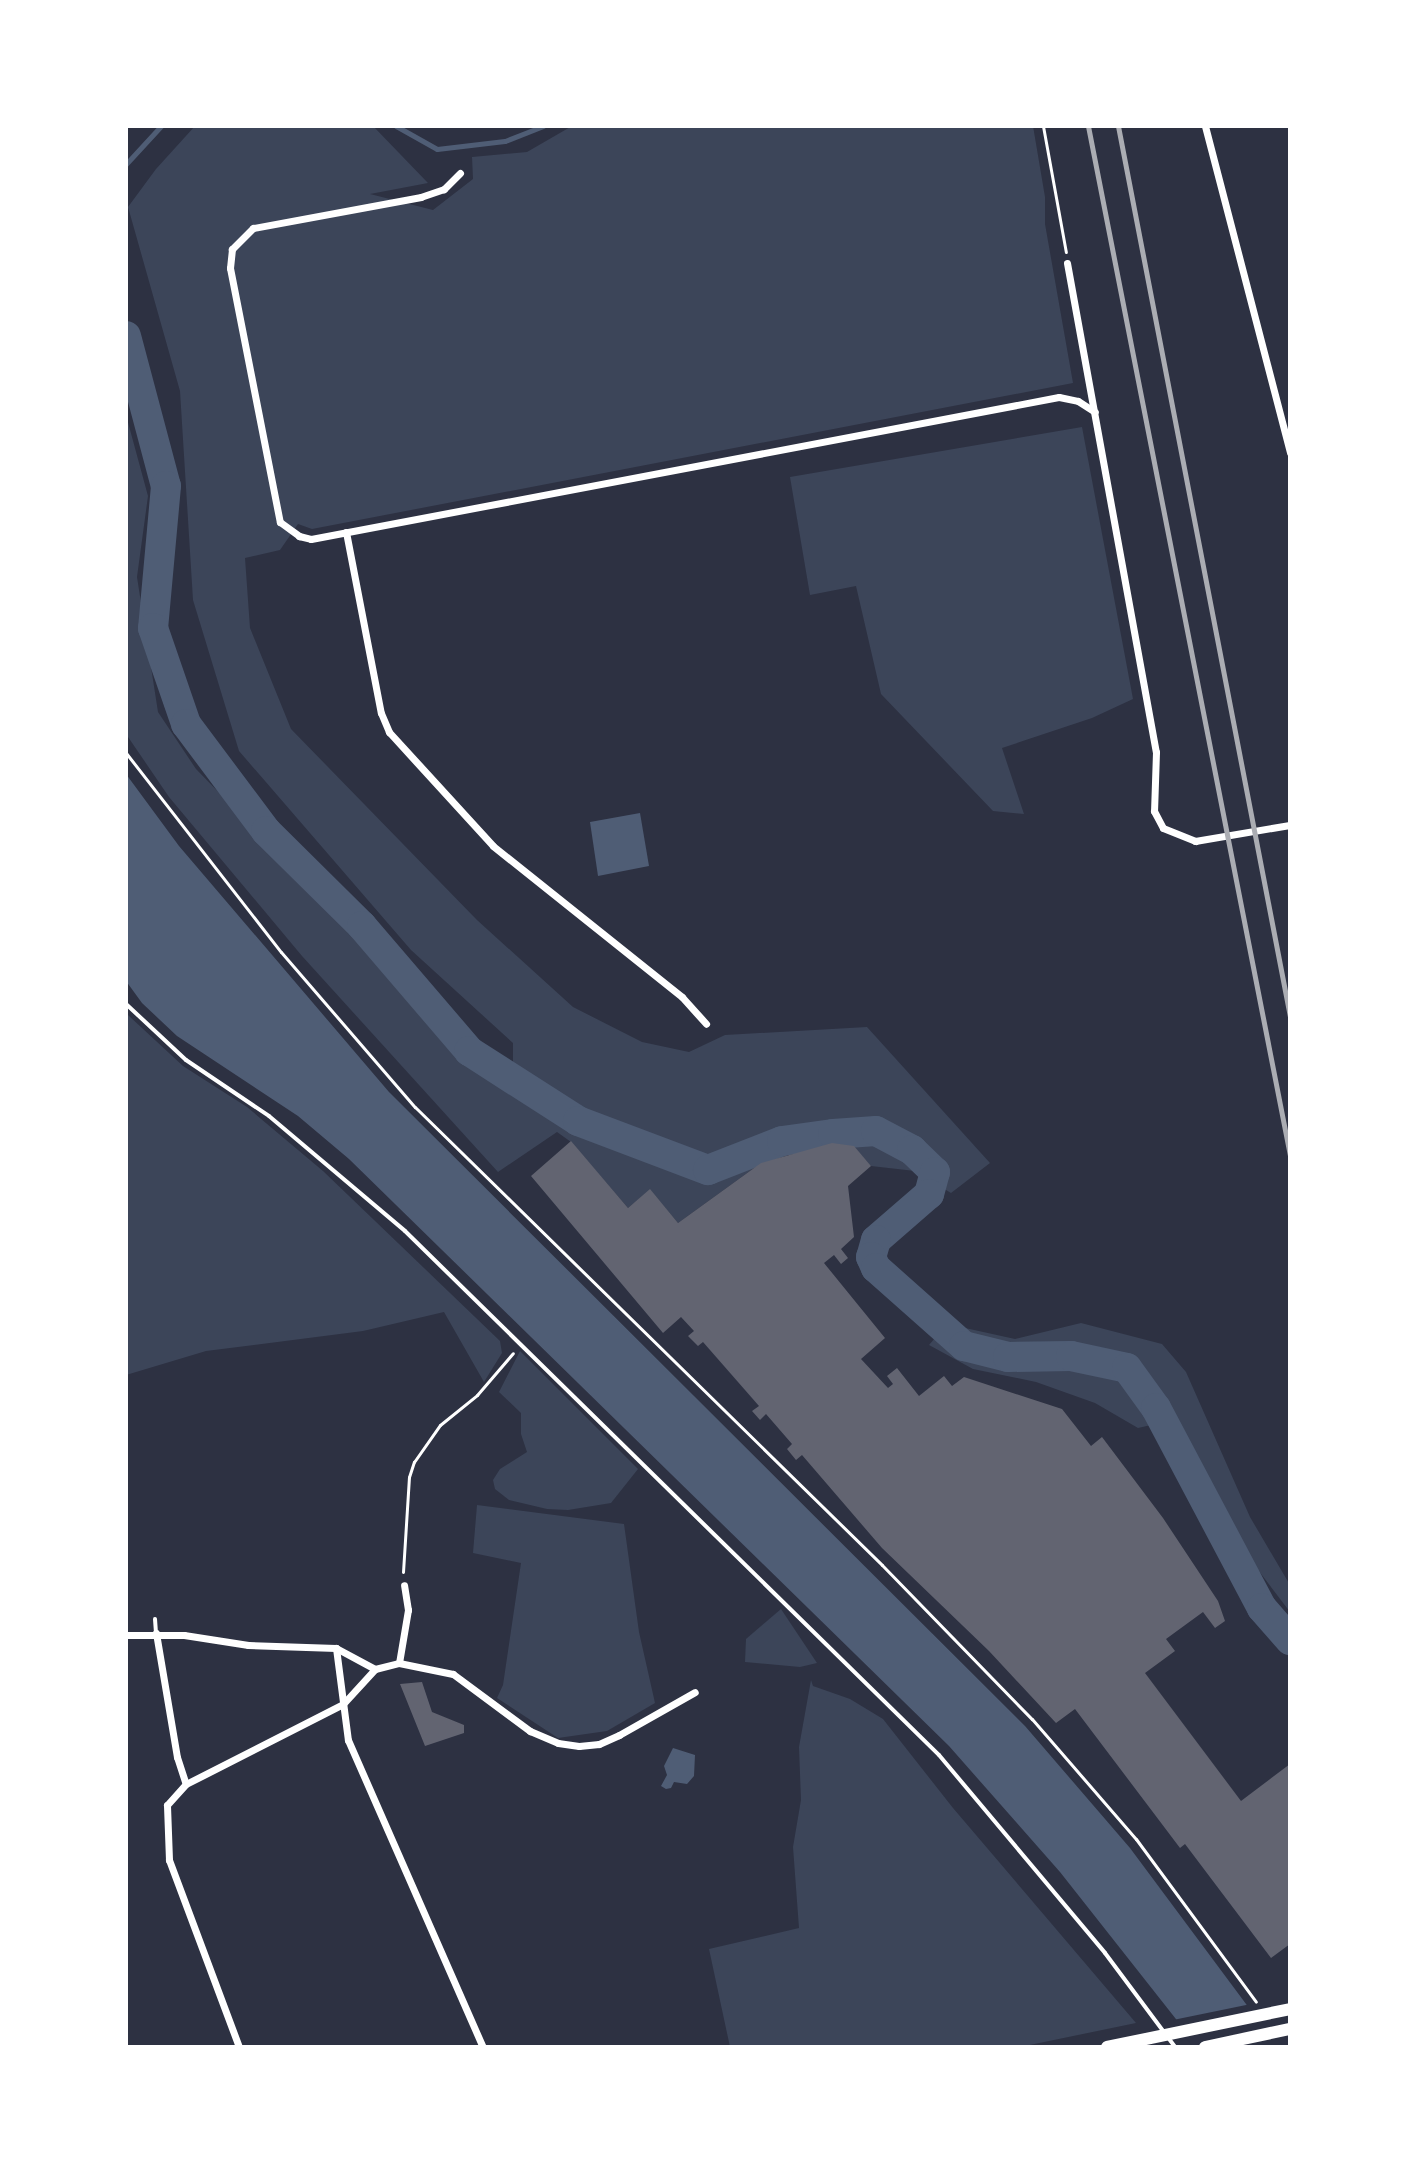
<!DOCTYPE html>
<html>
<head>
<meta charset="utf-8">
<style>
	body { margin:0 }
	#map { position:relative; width:1416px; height:2173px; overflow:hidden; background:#2d3142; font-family:"PT Serif",serif }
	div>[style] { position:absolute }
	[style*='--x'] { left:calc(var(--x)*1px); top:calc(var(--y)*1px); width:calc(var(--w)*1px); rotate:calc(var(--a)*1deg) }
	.green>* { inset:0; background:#3c4559 }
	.water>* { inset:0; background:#4f5d75 }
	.pier>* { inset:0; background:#2d3142 }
	.stream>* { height:5px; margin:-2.5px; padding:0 2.5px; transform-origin:2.5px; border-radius:2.5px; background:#4f5d75 }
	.river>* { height:30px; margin:-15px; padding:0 15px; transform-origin:15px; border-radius:15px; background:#4f5d75 }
	.building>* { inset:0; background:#626471 }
	.path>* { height:3px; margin:-1.5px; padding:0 1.5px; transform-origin:1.5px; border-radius:1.5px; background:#fff }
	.service>* { height:4px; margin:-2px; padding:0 2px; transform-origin:2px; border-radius:2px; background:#fff }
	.minor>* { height:7px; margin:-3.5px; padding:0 3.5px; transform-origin:3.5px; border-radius:3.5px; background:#fff }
	.trunk>* { height:12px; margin:-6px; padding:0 6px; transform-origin:6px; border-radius:6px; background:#fff }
	.rail>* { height:5px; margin:-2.5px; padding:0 2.5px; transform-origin:2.5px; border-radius:2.5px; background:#abadb3 }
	span { translate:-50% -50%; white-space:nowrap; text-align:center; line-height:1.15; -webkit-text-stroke:8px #fff; paint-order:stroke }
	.frame { position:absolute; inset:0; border:128px solid #fff; pointer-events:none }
</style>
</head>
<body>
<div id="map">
	<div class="green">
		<i style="clip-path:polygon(195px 126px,373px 126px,428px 183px,370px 194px,433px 210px,473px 179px,472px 157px,527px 152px,572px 126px,1033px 126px,1045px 197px,1045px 224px,1073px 383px,312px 529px,298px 524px,280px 550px,245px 558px,250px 628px,291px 729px,477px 920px,573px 1007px,642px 1042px,689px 1052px,725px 1035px,867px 1027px,990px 1163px,951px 1193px,915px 1171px,871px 1166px,853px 1146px,832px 1143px,761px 1163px,678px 1223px,650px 1190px,628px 1208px,571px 1142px,557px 1132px,498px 1172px,302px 956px,169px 797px,126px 734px,126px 415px,148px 496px,137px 577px,158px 712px,196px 769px,365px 942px,441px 1037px,483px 1076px,513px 1094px,513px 1043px,411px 950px,239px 751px,193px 600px,180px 391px,128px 207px,156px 169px)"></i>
		<i style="clip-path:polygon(1082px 427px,1133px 699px,1092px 718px,1002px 748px,1024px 814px,993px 811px,881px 694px,856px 586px,810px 595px,790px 477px)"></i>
		<i style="clip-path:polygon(128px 1015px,183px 1066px,247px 1107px,323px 1171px,500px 1341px,502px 1353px,484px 1382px,444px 1312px,363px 1331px,206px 1351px,126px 1375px)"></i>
		<i style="clip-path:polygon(1081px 1323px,1162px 1344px,1186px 1372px,1250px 1517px,1290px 1585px,1290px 1612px,1223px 1524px,1160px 1423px,1138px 1428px,1095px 1403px,1036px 1382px,973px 1369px,929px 1345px,947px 1324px,1015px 1339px)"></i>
		<i style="clip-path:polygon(520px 1351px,638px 1469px,611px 1503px,568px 1510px,547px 1509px,509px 1500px,495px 1489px,493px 1480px,500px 1469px,527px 1452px,521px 1434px,521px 1413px,499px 1392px)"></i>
		<i style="clip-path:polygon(477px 1505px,624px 1524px,639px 1632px,655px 1703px,607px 1731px,558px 1738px,497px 1698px,503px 1685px,521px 1563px,473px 1553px)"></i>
		<i style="clip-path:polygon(781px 1609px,817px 1663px,800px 1667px,745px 1662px,746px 1639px)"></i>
		<i style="clip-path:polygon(811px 1680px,813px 1686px,850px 1699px,883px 1719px,953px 1808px,1136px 2023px,1020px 2047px,730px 2047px,709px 1949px,799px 1928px,793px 1847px,801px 1800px,799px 1747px)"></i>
	</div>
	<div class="water">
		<i style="clip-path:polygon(126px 774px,179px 846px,389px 1092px,1025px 1726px,1130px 1848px,1278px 2047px,1198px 2047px,1060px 1872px,949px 1746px,349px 1159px,298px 1116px,177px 1036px,142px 1003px,126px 981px)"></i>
		<i style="clip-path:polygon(640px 813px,649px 866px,598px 876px,590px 822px)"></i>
		<i style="clip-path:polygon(673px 1748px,695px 1755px,694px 1776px,687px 1784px,674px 1782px,671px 1788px,666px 1789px,661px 1786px,667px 1775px,664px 1766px)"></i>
	</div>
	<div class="pier">
		<i style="clip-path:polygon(1251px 2004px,1282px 2045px,1193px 2047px,1173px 2020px)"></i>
	</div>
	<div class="stream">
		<i style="--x:396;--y:126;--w:47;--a:29.3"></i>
		<i style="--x:437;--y:149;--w:68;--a:-6.7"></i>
		<i style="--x:505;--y:141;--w:41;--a:-21.5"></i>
		<i style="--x:126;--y:164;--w:52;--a:-47.4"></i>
	</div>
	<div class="river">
		<i style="--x:126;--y:336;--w:155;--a:75.1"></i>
		<i style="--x:166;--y:486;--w:143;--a:95.2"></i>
		<i style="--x:153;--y:628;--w:102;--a:71"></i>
		<i style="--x:186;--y:724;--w:134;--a:53.2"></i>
		<i style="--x:266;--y:831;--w:135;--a:44.7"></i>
		<i style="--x:362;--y:926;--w:165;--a:49.4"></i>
		<i style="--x:469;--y:1051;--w:130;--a:32.7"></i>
		<i style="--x:578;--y:1121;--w:139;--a:20.7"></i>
		<i style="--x:708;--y:1170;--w:79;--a:-21.4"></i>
		<i style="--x:782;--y:1141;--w:51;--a:-7.8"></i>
		<i style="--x:833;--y:1134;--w:43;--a:-4"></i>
		<i style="--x:876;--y:1131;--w:41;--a:27.8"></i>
		<i style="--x:912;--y:1150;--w:32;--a:44"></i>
		<i style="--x:935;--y:1172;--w:23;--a:105"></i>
		<i style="--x:929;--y:1194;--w:70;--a:139"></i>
		<i style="--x:876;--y:1240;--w:18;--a:106"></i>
		<i style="--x:871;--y:1257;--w:12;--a:66"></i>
		<i style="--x:876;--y:1268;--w:118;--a:41.6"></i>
		<i style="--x:964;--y:1346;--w:45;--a:14"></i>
		<i style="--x:1008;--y:1357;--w:63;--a:-0.9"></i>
		<i style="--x:1071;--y:1356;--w:57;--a:12.1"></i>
		<i style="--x:1127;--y:1368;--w:49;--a:54.1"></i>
		<i style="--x:1156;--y:1408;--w:226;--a:62.1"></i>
		<i style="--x:1262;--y:1608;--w:43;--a:48.8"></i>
	</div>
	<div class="building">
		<i style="clip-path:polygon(571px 1141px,628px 1208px,650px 1189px,678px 1223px,761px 1163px,832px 1143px,854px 1146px,871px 1166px,848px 1186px,854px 1237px,841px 1249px,848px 1258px,841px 1264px,834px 1255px,824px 1263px,885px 1338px,861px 1359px,888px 1388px,893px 1384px,887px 1376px,897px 1368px,919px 1396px,944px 1376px,952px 1386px,964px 1377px,1062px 1409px,1091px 1446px,1102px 1437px,1163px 1518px,1218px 1601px,1225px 1621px,1215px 1628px,1203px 1612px,1166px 1639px,1175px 1651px,1145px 1673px,1241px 1801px,1290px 1764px,1290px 1944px,1271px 1958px,1185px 1844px,1180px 1848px,1075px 1709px,1056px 1723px,989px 1651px,882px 1548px,802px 1455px,796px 1460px,787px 1449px,792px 1444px,766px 1414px,760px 1420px,752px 1411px,759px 1406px,703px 1342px,698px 1346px,688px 1336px,694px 1331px,681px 1317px,663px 1333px,531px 1176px)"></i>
		<i style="clip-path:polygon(422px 1682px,432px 1712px,464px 1725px,464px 1733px,425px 1746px,400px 1684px)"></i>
	</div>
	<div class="path">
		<i style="--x:1043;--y:126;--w:128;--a:79.7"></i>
		<i style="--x:126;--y:753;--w:252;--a:52.1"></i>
		<i style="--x:281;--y:952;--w:205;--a:49.2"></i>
		<i style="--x:415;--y:1107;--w:654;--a:44.44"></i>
		<i style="--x:882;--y:1565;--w:215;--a:45.8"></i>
		<i style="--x:1032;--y:1719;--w:159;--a:49.1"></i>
		<i style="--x:1136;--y:1839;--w:202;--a:53.6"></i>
		<i style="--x:403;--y:1572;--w:95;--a:-86.4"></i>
		<i style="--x:409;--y:1477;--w:16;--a:-72"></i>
		<i style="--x:414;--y:1462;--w:45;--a:-54.9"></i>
		<i style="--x:440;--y:1425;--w:48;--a:-39"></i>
		<i style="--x:477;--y:1395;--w:55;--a:-49.4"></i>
	</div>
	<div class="service">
		<i style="--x:126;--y:1004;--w:82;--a:43"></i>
		<i style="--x:186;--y:1060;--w:100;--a:34"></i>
		<i style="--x:269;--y:1116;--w:178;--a:40.2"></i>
		<i style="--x:405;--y:1231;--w:748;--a:44.46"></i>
		<i style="--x:939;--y:1755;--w:258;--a:50"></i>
		<i style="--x:1105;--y:1953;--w:117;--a:53.3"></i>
		<i style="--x:155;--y:1619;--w:13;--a:86"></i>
	</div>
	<div class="minor">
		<i style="--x:1205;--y:126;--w:338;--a:75.4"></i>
		<i style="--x:460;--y:173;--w:23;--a:135"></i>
		<i style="--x:444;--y:189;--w:24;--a:161"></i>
		<i style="--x:421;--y:197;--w:171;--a:169.5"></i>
		<i style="--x:253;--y:228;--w:30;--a:135"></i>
		<i style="--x:232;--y:249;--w:19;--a:96"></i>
		<i style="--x:230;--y:268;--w:259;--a:78.9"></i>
		<i style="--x:280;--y:522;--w:24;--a:36"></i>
		<i style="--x:299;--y:536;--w:12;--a:14"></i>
		<i style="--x:311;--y:539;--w:761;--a:-10.75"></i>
		<i style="--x:1059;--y:397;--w:19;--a:12"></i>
		<i style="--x:1078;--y:401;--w:20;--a:33"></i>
		<i style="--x:1067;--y:263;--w:497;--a:79.7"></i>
		<i style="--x:1156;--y:752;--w:59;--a:91.9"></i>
		<i style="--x:1154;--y:811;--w:19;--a:62"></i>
		<i style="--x:1163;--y:828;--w:35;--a:22"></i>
		<i style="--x:1195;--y:841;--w:96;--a:-9.6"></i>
		<i style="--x:346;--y:532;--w:184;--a:79.1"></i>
		<i style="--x:381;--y:713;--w:21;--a:67"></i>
		<i style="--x:389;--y:732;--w:154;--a:47.6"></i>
		<i style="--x:493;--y:846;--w:242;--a:38.6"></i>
		<i style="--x:682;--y:997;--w:36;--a:48"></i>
		<i style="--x:156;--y:1633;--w:126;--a:80.4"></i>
		<i style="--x:177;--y:1757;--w:28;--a:72"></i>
		<i style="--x:126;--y:1635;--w:58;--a:0"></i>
		<i style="--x:184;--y:1635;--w:65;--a:8.9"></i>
		<i style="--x:248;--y:1645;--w:88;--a:2"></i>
		<i style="--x:336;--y:1648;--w:44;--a:28.3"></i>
		<i style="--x:336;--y:1648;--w:93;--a:82.6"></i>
		<i style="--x:348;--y:1740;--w:335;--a:66.3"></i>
		<i style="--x:399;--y:1663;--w:54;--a:-80.4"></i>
		<i style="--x:408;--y:1610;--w:25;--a:-99"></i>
		<i style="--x:375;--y:1669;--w:25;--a:-14"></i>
		<i style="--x:399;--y:1663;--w:55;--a:11.5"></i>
		<i style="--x:453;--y:1674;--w:96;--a:36.5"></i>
		<i style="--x:530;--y:1731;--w:30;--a:23"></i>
		<i style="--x:558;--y:1743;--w:21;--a:8"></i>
		<i style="--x:579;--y:1746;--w:20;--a:-6"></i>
		<i style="--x:599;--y:1744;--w:22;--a:-24"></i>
		<i style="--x:619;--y:1735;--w:87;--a:-29.5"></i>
		<i style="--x:239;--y:2047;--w:200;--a:-110.5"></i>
		<i style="--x:169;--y:1860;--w:55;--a:-92.1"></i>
		<i style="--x:167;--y:1805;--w:28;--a:-48"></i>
		<i style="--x:186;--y:1784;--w:176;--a:-27"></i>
		<i style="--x:343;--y:1704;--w:47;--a:-47.6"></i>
	</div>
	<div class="trunk">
		<i style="--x:1107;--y:2047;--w:187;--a:-11.7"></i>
		<i style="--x:1205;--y:2047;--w:87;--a:-12"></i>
	</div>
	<div class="rail">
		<i style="--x:1088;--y:126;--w:1050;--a:78.9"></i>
		<i style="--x:1118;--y:126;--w:907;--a:79.07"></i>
	</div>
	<div class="frame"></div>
</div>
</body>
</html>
